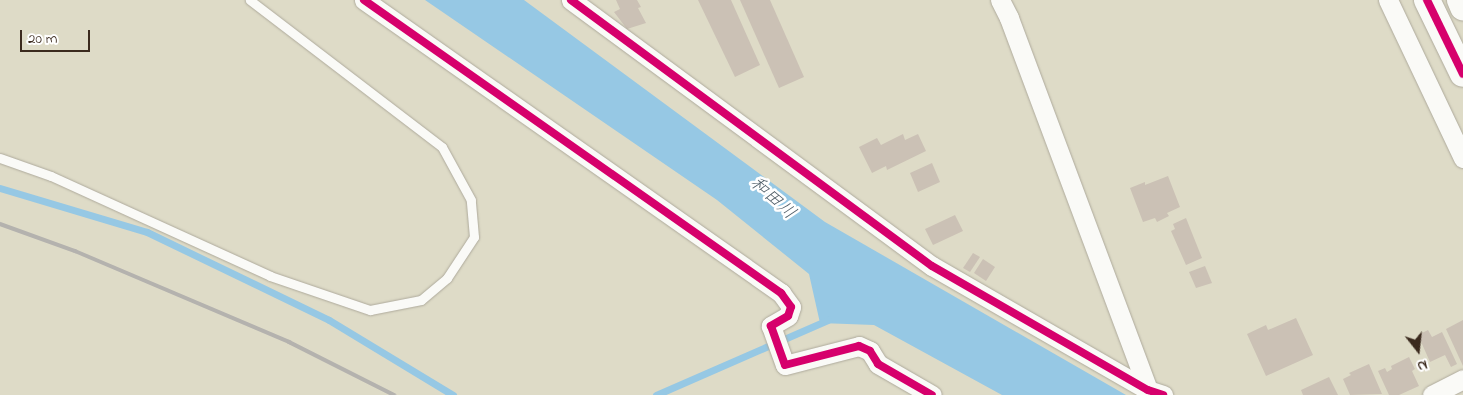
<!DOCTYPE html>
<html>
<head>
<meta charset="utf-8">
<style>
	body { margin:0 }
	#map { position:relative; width:1463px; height:395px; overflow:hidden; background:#dedbc7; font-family:"Indie Flower","Klee One",sans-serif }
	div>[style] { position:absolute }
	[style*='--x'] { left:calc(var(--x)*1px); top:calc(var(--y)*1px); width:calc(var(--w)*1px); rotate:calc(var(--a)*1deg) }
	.water>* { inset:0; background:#96c8e4 }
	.stream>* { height:7px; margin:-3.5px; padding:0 3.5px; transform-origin:3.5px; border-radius:3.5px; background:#96c8e4 }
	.building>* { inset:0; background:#cbc1b5 }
	.roads { filter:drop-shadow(0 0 1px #aeaa9c) drop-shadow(0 0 1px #aeaa9c) }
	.lane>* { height:9px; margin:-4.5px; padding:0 4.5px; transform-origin:4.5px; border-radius:4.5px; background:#fafaf7 }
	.street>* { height:19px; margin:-9.5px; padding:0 9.5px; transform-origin:9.5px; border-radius:9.5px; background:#fafaf7 }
	.secondary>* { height:26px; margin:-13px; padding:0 13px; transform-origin:13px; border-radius:13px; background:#fafaf7 }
	.rail>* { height:4px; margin:-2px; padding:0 2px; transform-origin:2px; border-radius:2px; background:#b4b2ae }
	.cycleway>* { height:8px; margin:-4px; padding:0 4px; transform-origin:4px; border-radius:4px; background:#d6006c }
	span { translate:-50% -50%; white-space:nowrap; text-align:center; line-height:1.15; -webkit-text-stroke:5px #fff; paint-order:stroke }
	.water-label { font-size:18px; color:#505e68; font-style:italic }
	.north { position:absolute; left:1393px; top:325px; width:50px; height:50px; -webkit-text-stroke:4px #fff; paint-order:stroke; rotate:164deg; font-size:14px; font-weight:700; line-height:20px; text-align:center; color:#3b2a1e }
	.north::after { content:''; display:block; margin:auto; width:18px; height:22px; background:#3b2a1e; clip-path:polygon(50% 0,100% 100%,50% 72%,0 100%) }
	.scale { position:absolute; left:20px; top:30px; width:70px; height:22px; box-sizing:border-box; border:2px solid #3b2a1e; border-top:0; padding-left:6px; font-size:15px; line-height:18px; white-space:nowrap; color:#3b2a1e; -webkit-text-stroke:4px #fff; paint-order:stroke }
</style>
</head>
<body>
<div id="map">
	<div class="water">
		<i style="clip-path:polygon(425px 0,524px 0,825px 222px,1126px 395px,1002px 395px,874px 325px,820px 323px,809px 274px,717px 200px)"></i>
	</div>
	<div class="stream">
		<i style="--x:0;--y:188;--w:153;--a:16.7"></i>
		<i style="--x:147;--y:232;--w:202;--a:25.8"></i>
		<i style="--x:329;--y:320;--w:145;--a:31.2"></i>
		<i style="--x:656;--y:395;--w:188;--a:-23.6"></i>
	</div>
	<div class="building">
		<i style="clip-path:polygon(616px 0,637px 0,641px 7px,638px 8px,646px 23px,627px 29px,614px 12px,620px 9px)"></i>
		<i style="clip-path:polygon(698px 0,731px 0,760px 65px,735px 77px)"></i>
		<i style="clip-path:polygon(740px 0,770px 0,804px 77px,779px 88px)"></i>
		<i style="clip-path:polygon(903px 134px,905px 140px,918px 134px,926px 151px,887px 170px,886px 166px,872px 173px,859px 147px,877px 138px,881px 145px)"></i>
		<i style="clip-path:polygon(932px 163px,940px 182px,918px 192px,910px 173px)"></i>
		<i style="clip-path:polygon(1168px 176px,1180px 207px,1167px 213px,1169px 216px,1157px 222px,1155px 218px,1143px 222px,1130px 188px,1145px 182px,1145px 185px)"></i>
		<i style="clip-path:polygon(955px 215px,963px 231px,933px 245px,925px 229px)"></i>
		<i style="clip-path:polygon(1186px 218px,1202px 258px,1186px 265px,1171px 231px,1175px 229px,1173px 224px)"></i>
		<i style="clip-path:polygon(973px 253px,980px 257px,970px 272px,963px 268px)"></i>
		<i style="clip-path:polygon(983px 259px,995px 267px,986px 281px,974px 273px)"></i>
		<i style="clip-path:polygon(1205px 266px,1212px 283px,1196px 288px,1189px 272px)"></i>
		<i style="clip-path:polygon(1296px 318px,1313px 355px,1266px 376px,1247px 334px,1266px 325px,1268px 330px)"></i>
		<i style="clip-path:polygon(1463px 320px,1463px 366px,1446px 329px)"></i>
		<i style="clip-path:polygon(1428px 330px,1432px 337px,1442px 332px,1457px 364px,1451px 367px,1445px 355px,1430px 362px,1418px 335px)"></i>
		<i style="clip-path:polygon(1409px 357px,1415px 369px,1412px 371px,1419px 386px,1399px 395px,1389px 395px,1378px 371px,1385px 368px,1387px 372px,1392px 369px,1391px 366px)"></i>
		<i style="clip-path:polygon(1369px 364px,1382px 394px,1350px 395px,1343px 379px,1351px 375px,1349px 373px)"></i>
		<i style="clip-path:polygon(1329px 377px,1338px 395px,1303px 395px,1301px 390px)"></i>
	</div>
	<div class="roads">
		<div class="lane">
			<i style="--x:0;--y:158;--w:54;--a:19.4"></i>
			<i style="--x:51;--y:176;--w:241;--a:24.5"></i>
			<i style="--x:270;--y:276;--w:106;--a:18.8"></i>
			<i style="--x:370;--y:310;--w:52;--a:-11.1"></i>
			<i style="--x:421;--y:300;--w:34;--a:-40"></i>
			<i style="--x:447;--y:278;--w:49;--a:-56.6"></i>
			<i style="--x:474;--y:237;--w:37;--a:-95"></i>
			<i style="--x:471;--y:200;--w:60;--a:-118.7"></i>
			<i style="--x:442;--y:147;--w:242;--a:-142.6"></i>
		</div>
		<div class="street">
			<i style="--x:364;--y:0;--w:510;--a:35.09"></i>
			<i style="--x:781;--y:293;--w:17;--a:54"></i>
			<i style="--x:791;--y:307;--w:9;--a:108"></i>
			<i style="--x:788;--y:316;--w:20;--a:150"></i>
			<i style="--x:771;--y:326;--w:41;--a:70.3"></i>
			<i style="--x:785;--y:365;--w:76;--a:-14.4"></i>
			<i style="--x:859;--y:346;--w:12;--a:24"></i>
			<i style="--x:870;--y:351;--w:15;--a:58"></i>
			<i style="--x:878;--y:364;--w:62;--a:29.9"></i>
			<i style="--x:571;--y:0;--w:448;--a:36.4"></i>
			<i style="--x:932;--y:266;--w:249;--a:29.9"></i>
			<i style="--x:1148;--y:390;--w:16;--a:18"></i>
			<i style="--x:1000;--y:0;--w:20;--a:63"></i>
			<i style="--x:1009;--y:18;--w:397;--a:69.5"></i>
			<i style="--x:1388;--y:0;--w:175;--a:64.6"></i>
			<i style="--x:1432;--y:395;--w:35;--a:-27"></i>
		</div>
		<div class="secondary">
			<i style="--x:1427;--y:0;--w:82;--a:64.1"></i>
			<i style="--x:1460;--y:0;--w:8;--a:67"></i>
		</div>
	</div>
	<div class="rail">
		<i style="--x:0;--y:224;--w:80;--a:19.8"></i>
		<i style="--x:75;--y:251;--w:233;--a:23"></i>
		<i style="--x:289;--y:342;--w:118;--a:26.8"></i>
	</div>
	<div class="cycleway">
		<i style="--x:364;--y:0;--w:510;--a:35.09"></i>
		<i style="--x:781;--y:293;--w:17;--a:54"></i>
		<i style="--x:791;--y:307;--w:9;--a:108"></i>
		<i style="--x:788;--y:316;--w:20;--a:150"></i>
		<i style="--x:771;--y:326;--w:41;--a:70.3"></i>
		<i style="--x:785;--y:365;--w:76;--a:-14.4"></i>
		<i style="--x:859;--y:346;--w:12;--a:24"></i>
		<i style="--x:870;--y:351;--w:15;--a:58"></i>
		<i style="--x:878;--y:364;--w:62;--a:29.9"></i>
		<i style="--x:571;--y:0;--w:448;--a:36.4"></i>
		<i style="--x:932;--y:266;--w:249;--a:29.9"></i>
		<i style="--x:1148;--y:390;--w:16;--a:18"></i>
		<i style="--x:1427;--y:0;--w:82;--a:64.1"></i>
	</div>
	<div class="water-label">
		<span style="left:772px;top:199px;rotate:42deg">和田川</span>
	</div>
	<div class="north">N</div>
	<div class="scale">20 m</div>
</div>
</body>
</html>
